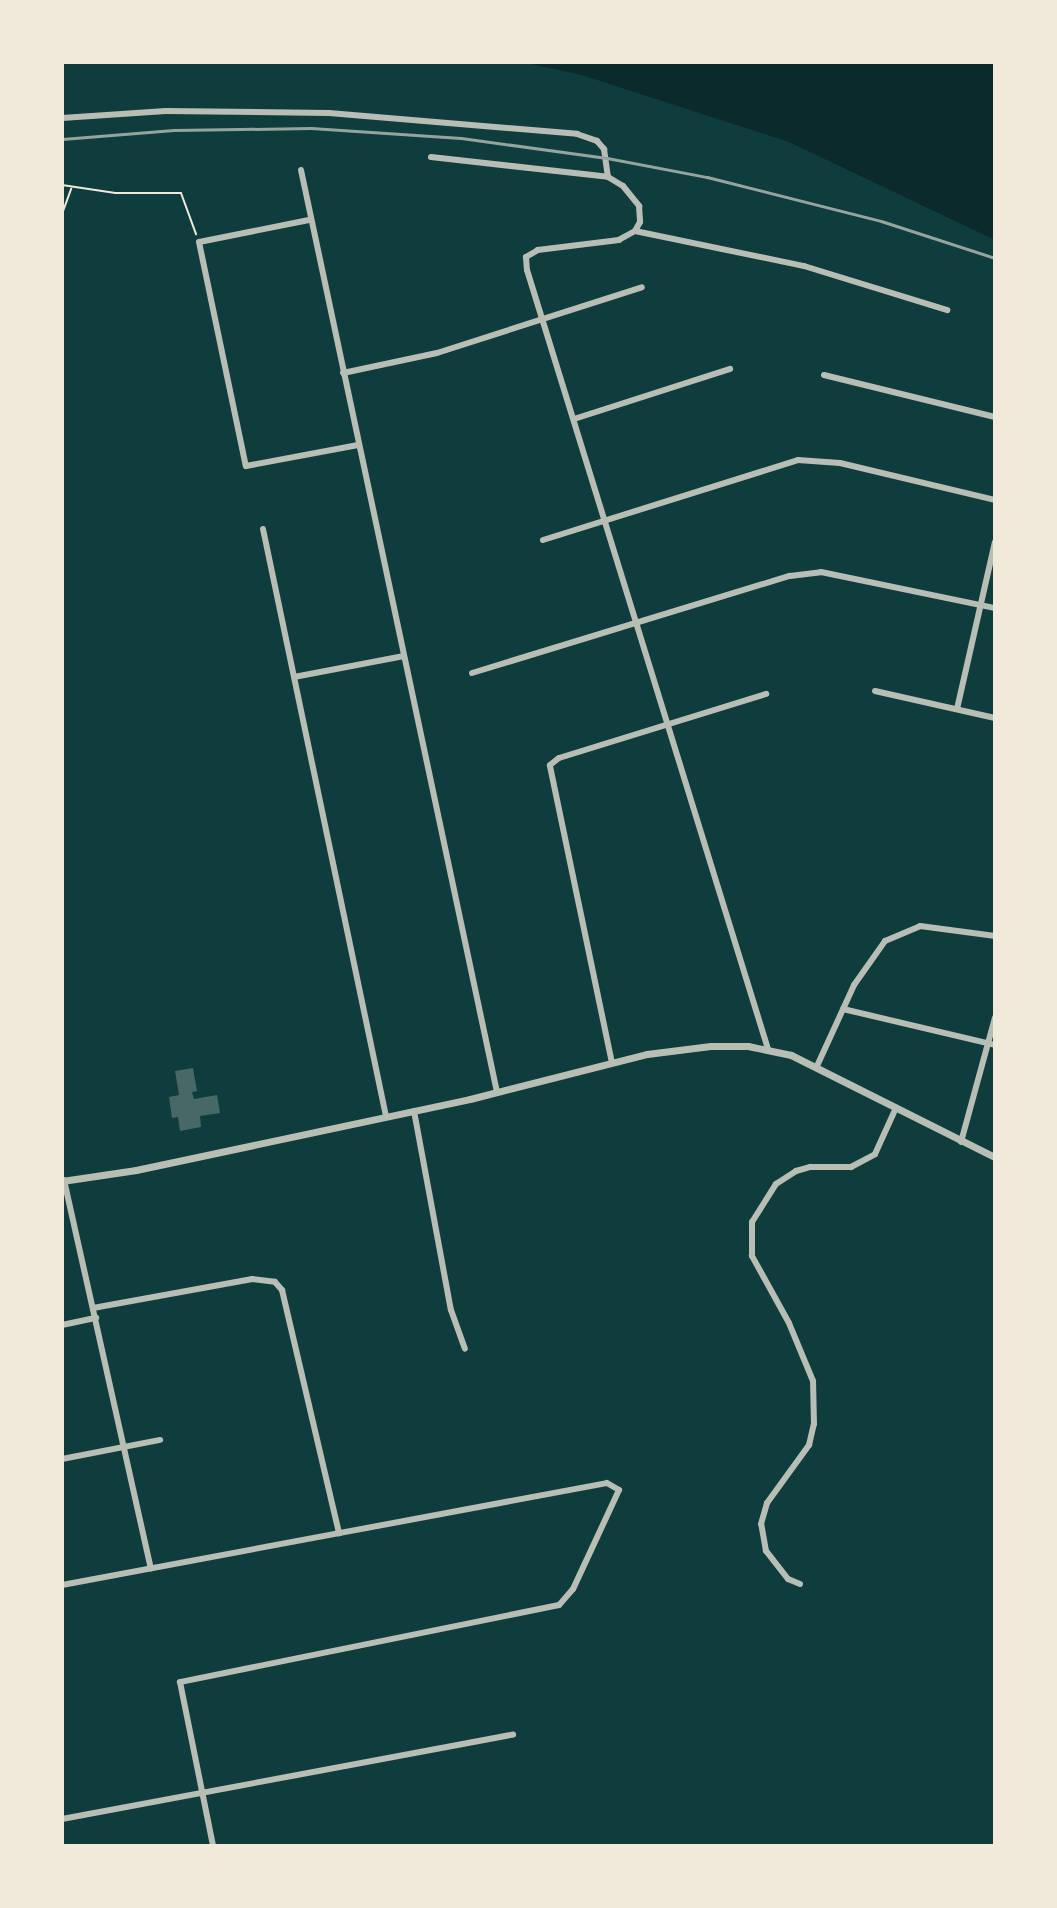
<!DOCTYPE html>
<html>
<head>
<meta charset="utf-8">
<style>
	body { margin:0 }
	#map { position:relative; width:1057px; height:1908px; overflow:hidden; background:#0f3d3e; font-family:Figtree,sans-serif }
	div>[style] { position:absolute }
	[style*='--x'] { left:calc(var(--x)*1px); top:calc(var(--y)*1px); width:calc(var(--w)*1px); rotate:calc(var(--a)*1deg) }
	.water>* { inset:0; background:#0a2a2b }
	.building>* { inset:0; background:#486865 }
	.path>* { height:2px; margin:-1px; padding:0 1px; transform-origin:1px; border-radius:1px; background:#f1e9da }
	.minor>* { height:6px; margin:-3px; padding:0 3px; transform-origin:3px; border-radius:3px; background:#b8beb3 }
	.tertiary>* { height:7px; margin:-3.5px; padding:0 3.5px; transform-origin:3.5px; border-radius:3.5px; background:#b8beb3 }
	.rail>* { height:3px; margin:-1.5px; padding:0 1.5px; transform-origin:1.5px; border-radius:1.5px; background:#97a49c }
	span { translate:-50% -50%; white-space:nowrap; text-align:center; line-height:1.15; -webkit-text-stroke:8px #f1e9da; paint-order:stroke }
	.frame { position:absolute; inset:0; border:64px solid #f1e9da; pointer-events:none }
</style>
</head>
<body>
<div id="map">
	<div class="water">
		<i style="clip-path:polygon(522px 62px,995px 62px,995px 240px,789px 142px,582px 75px)"></i>
	</div>
	<div class="building">
		<i style="clip-path:polygon(193px 1068px,197px 1091px,192px 1092px,194px 1099px,217px 1095px,220px 1113px,200px 1116px,201px 1127px,180px 1131px,178px 1117px,172px 1118px,169px 1097px,179px 1095px,175px 1071px)"></i>
	</div>
	<div class="path">
		<i style="--x:62;--y:185;--w:54;--a:8.6"></i>
		<i style="--x:115;--y:193;--w:66;--a:0"></i>
		<i style="--x:181;--y:193;--w:44;--a:69.9"></i>
		<i style="--x:62;--y:214;--w:27;--a:-70"></i>
	</div>
	<div class="minor">
		<i style="--x:62;--y:118;--w:104;--a:-3.9"></i>
		<i style="--x:166;--y:111;--w:163;--a:0.7"></i>
		<i style="--x:329;--y:113;--w:249;--a:4.8"></i>
		<i style="--x:577;--y:134;--w:21;--a:19"></i>
		<i style="--x:597;--y:141;--w:11;--a:49"></i>
		<i style="--x:604;--y:149;--w:28;--a:82"></i>
		<i style="--x:608;--y:177;--w:17;--a:31"></i>
		<i style="--x:623;--y:186;--w:26;--a:51"></i>
		<i style="--x:639;--y:206;--w:16;--a:86"></i>
		<i style="--x:640;--y:222;--w:10;--a:119"></i>
		<i style="--x:635;--y:231;--w:18;--a:151"></i>
		<i style="--x:619;--y:240;--w:82;--a:173"></i>
		<i style="--x:538;--y:250;--w:14;--a:150"></i>
		<i style="--x:526;--y:257;--w:13;--a:86"></i>
		<i style="--x:527;--y:270;--w:815;--a:72.81"></i>
		<i style="--x:431;--y:157;--w:178;--a:6.4"></i>
		<i style="--x:301;--y:170;--w:943;--a:78"></i>
		<i style="--x:309;--y:220;--w:112;--a:168.7"></i>
		<i style="--x:199;--y:242;--w:229;--a:78.2"></i>
		<i style="--x:246;--y:466;--w:114;--a:-10.6"></i>
		<i style="--x:635;--y:231;--w:173;--a:11.7"></i>
		<i style="--x:804;--y:266;--w:150;--a:17.1"></i>
		<i style="--x:343;--y:373;--w:96;--a:-12"></i>
		<i style="--x:437;--y:353;--w:215;--a:-17.8"></i>
		<i style="--x:824;--y:375;--w:176;--a:13.8"></i>
		<i style="--x:574;--y:419;--w:164;--a:-17.8"></i>
		<i style="--x:263;--y:529;--w:600;--a:78.17"></i>
		<i style="--x:543;--y:540;--w:267;--a:-17.4"></i>
		<i style="--x:798;--y:460;--w:42;--a:4.1"></i>
		<i style="--x:840;--y:463;--w:159;--a:13.4"></i>
		<i style="--x:472;--y:673;--w:332;--a:-17"></i>
		<i style="--x:790;--y:576;--w:31;--a:-7"></i>
		<i style="--x:821;--y:572;--w:178;--a:11.7"></i>
		<i style="--x:294;--y:677;--w:112;--a:-10.8"></i>
		<i style="--x:875;--y:691;--w:123;--a:12.7"></i>
		<i style="--x:957;--y:709;--w:171;--a:-77.2"></i>
		<i style="--x:843;--y:1009;--w:156;--a:13.3"></i>
		<i style="--x:612;--y:1063;--w:304;--a:-101.8"></i>
		<i style="--x:550;--y:765;--w:11;--a:-38"></i>
		<i style="--x:559;--y:758;--w:217;--a:-17.2"></i>
		<i style="--x:817;--y:1066;--w:89;--a:-65.4"></i>
		<i style="--x:854;--y:985;--w:54;--a:-54.8"></i>
		<i style="--x:885;--y:941;--w:38;--a:-23"></i>
		<i style="--x:920;--y:926;--w:76;--a:7.6"></i>
		<i style="--x:414;--y:1111;--w:202;--a:79.5"></i>
		<i style="--x:451;--y:1310;--w:41;--a:70.3"></i>
		<i style="--x:961;--y:1142;--w:129;--a:-74.7"></i>
		<i style="--x:64;--y:1180;--w:398;--a:77.4"></i>
		<i style="--x:93;--y:1308;--w:162;--a:-10.3"></i>
		<i style="--x:252;--y:1279;--w:23;--a:7"></i>
		<i style="--x:275;--y:1282;--w:11;--a:49"></i>
		<i style="--x:282;--y:1290;--w:250;--a:76.8"></i>
		<i style="--x:62;--y:1325;--w:35;--a:-12"></i>
		<i style="--x:62;--y:1459;--w:100;--a:-11"></i>
		<i style="--x:800;--y:1584;--w:13;--a:-157"></i>
		<i style="--x:788;--y:1579;--w:36;--a:-128"></i>
		<i style="--x:766;--y:1551;--w:27;--a:-100"></i>
		<i style="--x:761;--y:1524;--w:22;--a:-74"></i>
		<i style="--x:767;--y:1503;--w:72;--a:-54.1"></i>
		<i style="--x:809;--y:1445;--w:22;--a:-77"></i>
		<i style="--x:814;--y:1424;--w:43;--a:-91.3"></i>
		<i style="--x:813;--y:1381;--w:63;--a:-112.5"></i>
		<i style="--x:789;--y:1323;--w:77;--a:-118.9"></i>
		<i style="--x:752;--y:1256;--w:34;--a:-90"></i>
		<i style="--x:752;--y:1222;--w:45;--a:-57.7"></i>
		<i style="--x:776;--y:1184;--w:24;--a:-33"></i>
		<i style="--x:796;--y:1171;--w:15;--a:-16"></i>
		<i style="--x:810;--y:1167;--w:41;--a:0"></i>
		<i style="--x:851;--y:1167;--w:27;--a:-28"></i>
		<i style="--x:875;--y:1154;--w:51;--a:-65.5"></i>
		<i style="--x:62;--y:1585;--w:554;--a:-10.6"></i>
		<i style="--x:607;--y:1483;--w:14;--a:30"></i>
		<i style="--x:619;--y:1490;--w:109;--a:114.9"></i>
		<i style="--x:573;--y:1589;--w:21;--a:131"></i>
		<i style="--x:559;--y:1605;--w:387;--a:168.5"></i>
		<i style="--x:180;--y:1682;--w:167;--a:78.6"></i>
		<i style="--x:62;--y:1819;--w:459;--a:-10.6"></i>
	</div>
	<div class="tertiary">
		<i style="--x:62;--y:1181;--w:75;--a:-8.5"></i>
		<i style="--x:136;--y:1170;--w:341;--a:-12"></i>
		<i style="--x:470;--y:1099;--w:183;--a:-14.3"></i>
		<i style="--x:647;--y:1054;--w:64;--a:-7.1"></i>
		<i style="--x:711;--y:1046;--w:37;--a:0"></i>
		<i style="--x:748;--y:1046;--w:44;--a:11.8"></i>
		<i style="--x:791;--y:1055;--w:228;--a:26.6"></i>
	</div>
	<div class="rail">
		<i style="--x:62;--y:139;--w:112;--a:-4.6"></i>
		<i style="--x:174;--y:130;--w:137;--a:-0.8"></i>
		<i style="--x:311;--y:128;--w:150;--a:3.8"></i>
		<i style="--x:461;--y:138;--w:147;--a:7.8"></i>
		<i style="--x:607;--y:158;--w:102;--a:10.8"></i>
		<i style="--x:707;--y:177;--w:179;--a:14.2"></i>
		<i style="--x:881;--y:221;--w:120;--a:18"></i>
	</div>
	<div class="frame"></div>
</div>
</body>
</html>
